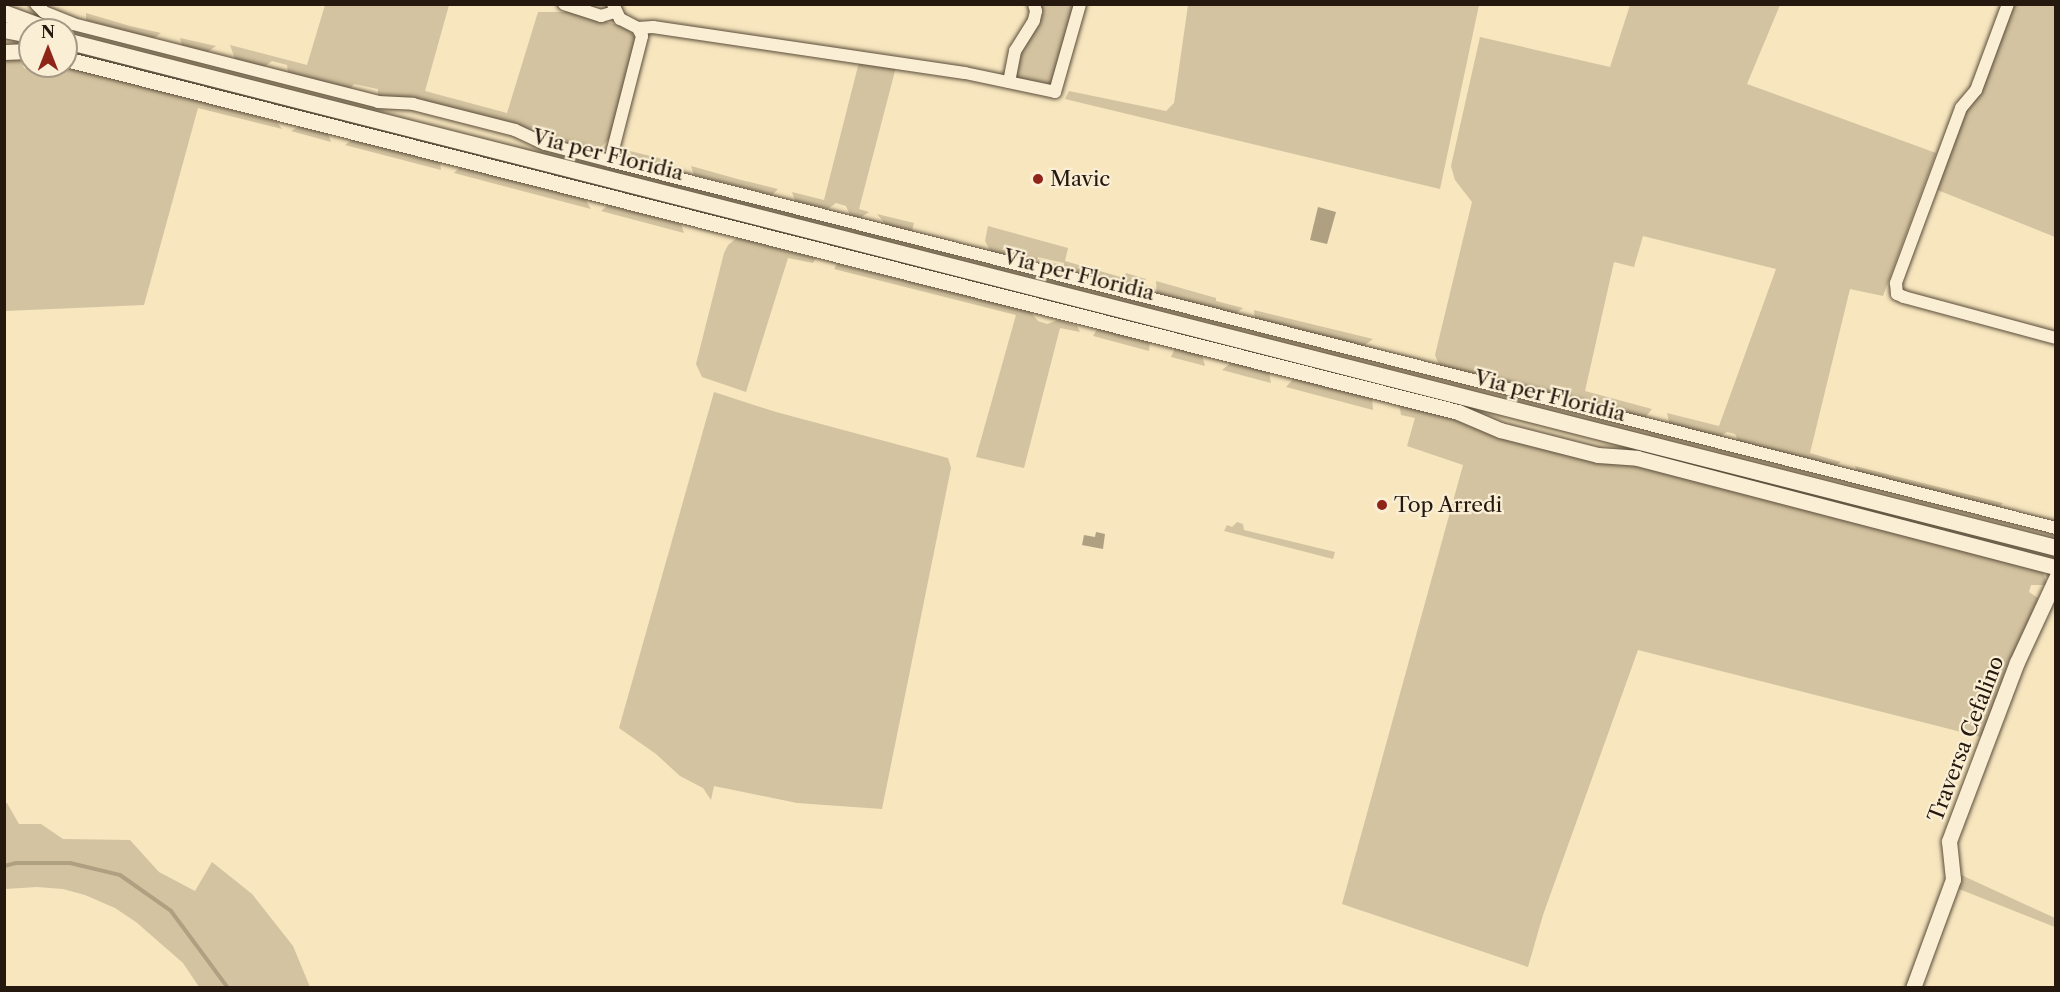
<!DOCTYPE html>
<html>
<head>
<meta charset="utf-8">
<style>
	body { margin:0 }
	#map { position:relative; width:2060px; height:992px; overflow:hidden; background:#f7e6be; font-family:"Libre Caslon Text",serif }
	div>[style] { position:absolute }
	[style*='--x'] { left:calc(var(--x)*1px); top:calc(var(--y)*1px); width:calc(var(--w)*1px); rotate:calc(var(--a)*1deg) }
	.green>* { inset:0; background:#d3c3a0 }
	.water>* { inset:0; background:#b0a082 }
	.stream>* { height:4px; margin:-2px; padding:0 2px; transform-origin:2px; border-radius:2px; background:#b0a082 }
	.roads { filter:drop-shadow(0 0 2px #5a4c3a) drop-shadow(0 0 2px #5a4c3a) }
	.minor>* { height:12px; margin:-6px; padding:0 6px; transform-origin:6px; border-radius:6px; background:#faefd5 }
	.tertiary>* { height:15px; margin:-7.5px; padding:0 7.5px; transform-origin:7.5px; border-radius:7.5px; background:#faefd5 }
	.secondary>* { height:16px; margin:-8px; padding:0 8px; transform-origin:8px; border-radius:8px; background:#faefd5 }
	.dots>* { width:16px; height:16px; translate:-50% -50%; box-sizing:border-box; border:3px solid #faefd5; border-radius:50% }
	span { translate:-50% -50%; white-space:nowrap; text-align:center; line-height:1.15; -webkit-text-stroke:4.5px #faefd5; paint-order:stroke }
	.street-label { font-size:21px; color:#25180e }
	.poi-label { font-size:21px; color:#25180e }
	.left { translate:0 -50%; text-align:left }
	.frame { position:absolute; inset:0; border:6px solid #25180e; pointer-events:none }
	.north { position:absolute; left:18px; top:18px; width:60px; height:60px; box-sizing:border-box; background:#faefd5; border:2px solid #a59985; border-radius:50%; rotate:0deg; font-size:16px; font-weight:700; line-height:24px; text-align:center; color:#25180e }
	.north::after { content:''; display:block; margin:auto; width:21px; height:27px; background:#8f2418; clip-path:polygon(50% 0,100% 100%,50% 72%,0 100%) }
</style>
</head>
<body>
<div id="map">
	<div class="green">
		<i style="clip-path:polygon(325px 5px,449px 5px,425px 91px,507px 113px,538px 12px,568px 12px,626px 27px,636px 38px,614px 134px,596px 152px,546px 139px,526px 129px,416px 98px,378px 96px,378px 89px,354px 84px,350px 89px,288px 73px,287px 65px,272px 61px,264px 67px,235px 59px,230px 45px,307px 65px)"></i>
		<i style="clip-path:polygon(1038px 5px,1076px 5px,1054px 89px,1012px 79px,1018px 53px)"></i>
		<i style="clip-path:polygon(1188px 5px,1479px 5px,1440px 189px,1065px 99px,1069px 91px,1166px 111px,1174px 103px)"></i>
		<i style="clip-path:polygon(1630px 5px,1780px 5px,1747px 84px,1936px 153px,1883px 296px,1850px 289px,1810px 453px,1841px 462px,1833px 467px,1739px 443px,1735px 434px,1727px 432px,1718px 438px,1670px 426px,1667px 413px,1719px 426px,1776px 269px,1643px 236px,1634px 267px,1614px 262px,1585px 391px,1652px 409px,1644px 419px,1572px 401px,1566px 388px,1557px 386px,1549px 395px,1440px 367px,1435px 355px,1472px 202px,1455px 180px,1451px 166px,1480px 37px,1610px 67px)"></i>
		<i style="clip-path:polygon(2012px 5px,2055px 5px,2055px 237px,1935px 189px,1964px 110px)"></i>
		<i style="clip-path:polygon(86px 13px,130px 26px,161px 33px,153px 39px,86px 20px)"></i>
		<i style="clip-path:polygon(180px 38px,216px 46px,206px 53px,182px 46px)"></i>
		<i style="clip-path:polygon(20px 55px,24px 68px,36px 71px,41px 66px,59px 66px,113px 77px,277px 122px,282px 129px,198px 108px,144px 305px,5px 311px,4px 58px)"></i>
		<i style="clip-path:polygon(859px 62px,896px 67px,859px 209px,869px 212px,860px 218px,850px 215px,846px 206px,836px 203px,828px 209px,795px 201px,792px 192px,824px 200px)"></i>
		<i style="clip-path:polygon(300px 126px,328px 133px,331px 142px,291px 131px)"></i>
		<i style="clip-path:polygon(353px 139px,440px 162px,441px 170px,345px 145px)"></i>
		<i style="clip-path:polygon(630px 151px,675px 162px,666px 168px,633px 160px)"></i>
		<i style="clip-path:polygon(691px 166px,741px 180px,778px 189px,772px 195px,694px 175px)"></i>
		<i style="clip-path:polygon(460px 167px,585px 199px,591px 209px,454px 173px)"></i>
		<i style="clip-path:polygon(608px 205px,681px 224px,684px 233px,601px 211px)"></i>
		<i style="clip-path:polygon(877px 214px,914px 223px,912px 231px,886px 225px)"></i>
		<i style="clip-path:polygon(988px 226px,1068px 248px,1065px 261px,1124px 278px,1126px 273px,1146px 279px,1134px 289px,1064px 271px,1064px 263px,1038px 257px,1036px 264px,991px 252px,985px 241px)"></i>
		<i style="clip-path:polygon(737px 238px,816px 258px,813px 263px,788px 258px,746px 392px,702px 377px,696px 364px,724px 253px,728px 245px)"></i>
		<i style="clip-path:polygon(837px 264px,1030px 311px,1038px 321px,1047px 324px,1058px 320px,1077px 326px,1080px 332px,1060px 328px,1024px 468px,976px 457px,1016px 315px,834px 269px)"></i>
		<i style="clip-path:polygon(1156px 281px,1216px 298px,1216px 301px,1243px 308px,1234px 315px,1157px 295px)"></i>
		<i style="clip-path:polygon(1254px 310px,1373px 339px,1362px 347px,1255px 320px)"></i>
		<i style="clip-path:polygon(1098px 328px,1150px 342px,1149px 351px,1093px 336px)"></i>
		<i style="clip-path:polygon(1175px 348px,1202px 355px,1205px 366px,1171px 357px)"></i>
		<i style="clip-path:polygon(1232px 362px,1269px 372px,1271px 383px,1222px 370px)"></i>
		<i style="clip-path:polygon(1295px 377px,1372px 398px,1373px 410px,1286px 387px)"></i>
		<i style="clip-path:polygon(714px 392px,776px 412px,948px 458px,951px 468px,882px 809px,797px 803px,714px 786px,711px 800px,703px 788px,680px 776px,656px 754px,619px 728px)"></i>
		<i style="clip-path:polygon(1399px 403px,2043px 572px,2047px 585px,2031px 585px,2029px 592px,2041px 600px,1981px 737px,1638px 650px,1543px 915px,1528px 967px,1342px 904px,1463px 465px,1407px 446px,1415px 418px,1401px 415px)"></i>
		<i style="clip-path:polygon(1855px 466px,2003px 503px,1997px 509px,1857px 473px)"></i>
		<i style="clip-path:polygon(1237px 522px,1243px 524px,1244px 530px,1335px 552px,1333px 559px,1224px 531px,1227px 525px,1232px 527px)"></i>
		<i style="clip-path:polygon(7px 803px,19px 824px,41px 824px,63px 839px,130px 840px,159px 872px,195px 891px,212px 862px,252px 894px,293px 946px,310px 987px,199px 987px,183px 963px,136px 922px,115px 908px,85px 895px,63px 889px,37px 887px,5px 889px,4px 804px)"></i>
		<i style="clip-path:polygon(1959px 874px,2055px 918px,2055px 927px,1959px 889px)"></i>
	</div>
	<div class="water">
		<i style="clip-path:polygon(1318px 207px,1336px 212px,1327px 244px,1310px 240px)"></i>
		<i style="clip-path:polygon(1096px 532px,1105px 534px,1103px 549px,1082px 545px,1084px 535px,1095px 537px)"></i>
	</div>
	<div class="stream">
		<i style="--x:4;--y:866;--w:12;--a:-14"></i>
		<i style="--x:16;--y:863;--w:54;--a:0"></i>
		<i style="--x:70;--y:863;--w:51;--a:13.5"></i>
		<i style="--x:120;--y:875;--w:62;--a:35.2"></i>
		<i style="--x:171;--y:911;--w:96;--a:53.5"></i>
	</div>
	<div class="roads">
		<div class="minor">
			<i style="--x:36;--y:4;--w:11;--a:45"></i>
			<i style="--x:44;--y:12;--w:31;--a:22"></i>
			<i style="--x:73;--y:24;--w:315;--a:14.3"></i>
			<i style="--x:378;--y:102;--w:35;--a:3"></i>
			<i style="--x:413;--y:104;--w:105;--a:14.3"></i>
			<i style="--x:515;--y:130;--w:33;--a:25"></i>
			<i style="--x:545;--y:144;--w:67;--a:14.7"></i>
			<i style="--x:610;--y:161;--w:1492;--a:14.24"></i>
			<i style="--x:564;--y:4;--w:39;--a:18"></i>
			<i style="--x:601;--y:16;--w:14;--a:-17"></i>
			<i style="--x:2008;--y:4;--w:92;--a:110.4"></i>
			<i style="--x:1976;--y:90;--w:23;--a:130"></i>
			<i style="--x:1961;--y:108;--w:187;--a:110.4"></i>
			<i style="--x:1896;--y:283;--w:11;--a:85"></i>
			<i style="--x:1897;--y:294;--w:8;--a:23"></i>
			<i style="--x:1904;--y:297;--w:157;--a:15.1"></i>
			<i style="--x:638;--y:28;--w:15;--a:-4"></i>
			<i style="--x:653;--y:27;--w:315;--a:8.4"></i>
			<i style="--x:965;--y:73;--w:92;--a:11.9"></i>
			<i style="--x:1055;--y:92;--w:91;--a:-74.1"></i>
			<i style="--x:1009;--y:82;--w:32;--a:-79"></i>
			<i style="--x:1015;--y:51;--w:36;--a:-58"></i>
			<i style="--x:1034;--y:20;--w:9;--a:-77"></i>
			<i style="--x:1036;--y:11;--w:7;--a:-106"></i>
			<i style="--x:610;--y:161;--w:129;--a:-75.6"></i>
			<i style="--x:642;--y:36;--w:9;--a:-117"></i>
			<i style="--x:638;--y:28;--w:20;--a:-153"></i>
			<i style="--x:620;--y:19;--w:17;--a:-115"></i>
		</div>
		<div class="tertiary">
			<i style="--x:4;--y:52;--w:26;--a:-2"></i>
			<i style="--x:66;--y:59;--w:1436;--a:14.23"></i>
			<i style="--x:1458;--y:412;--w:46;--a:23.2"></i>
			<i style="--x:1500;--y:430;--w:101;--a:14.3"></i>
			<i style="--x:1598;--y:455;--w:39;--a:4"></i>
			<i style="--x:1637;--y:458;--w:433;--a:14.6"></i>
			<i style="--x:1913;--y:988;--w:116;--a:-69.8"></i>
			<i style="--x:1953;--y:879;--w:38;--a:-96"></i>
			<i style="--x:1949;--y:841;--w:191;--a:-69.2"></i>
			<i style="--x:2017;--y:662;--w:93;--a:-65.1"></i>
		</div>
		<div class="secondary">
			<i style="--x:4;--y:13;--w:49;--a:20.3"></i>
			<i style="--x:4;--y:30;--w:26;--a:11"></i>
			<i style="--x:66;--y:41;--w:2054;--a:14.29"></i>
		</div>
	</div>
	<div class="dots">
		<i style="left:1038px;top:179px;background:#8f2418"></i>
		<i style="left:1382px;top:505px;background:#8f2418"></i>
	</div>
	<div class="street-label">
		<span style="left:608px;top:155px;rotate:14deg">Via per Floridia</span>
		<span style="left:1079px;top:275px;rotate:14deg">Via per Floridia</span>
		<span style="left:1550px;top:396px;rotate:14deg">Via per Floridia</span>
		<span style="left:1966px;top:739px;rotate:-69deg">Traversa Cefalino</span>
	</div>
	<div class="poi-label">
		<span class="left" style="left:1050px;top:179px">Mavic</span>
		<span class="left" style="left:1394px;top:505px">Top Arredi</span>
	</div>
	<div class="frame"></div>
	<div class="north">N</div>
</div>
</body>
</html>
